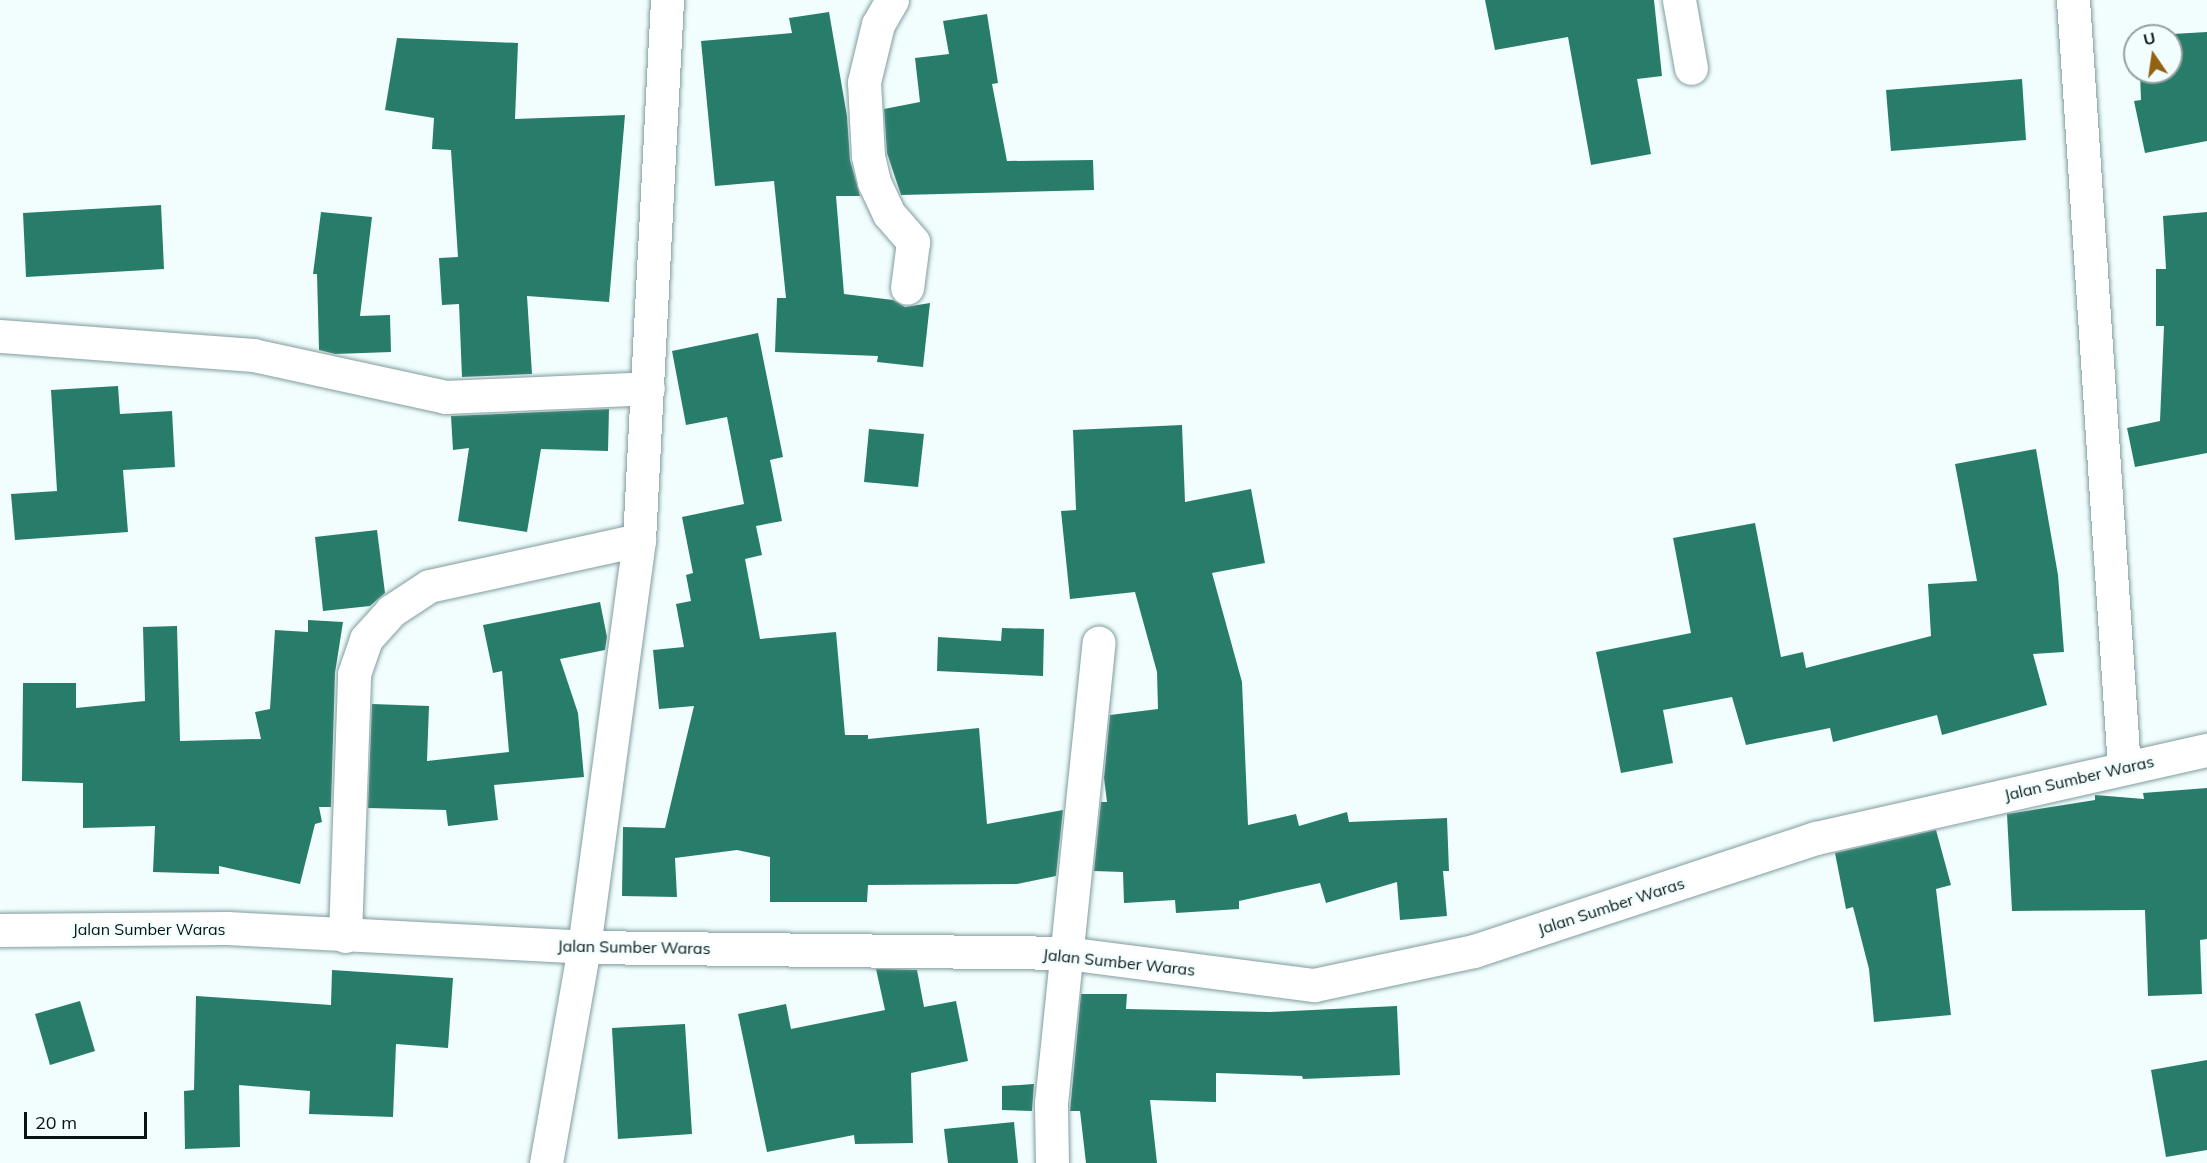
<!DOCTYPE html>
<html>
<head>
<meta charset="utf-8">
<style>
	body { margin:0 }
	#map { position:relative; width:2207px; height:1163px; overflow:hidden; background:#f2fefe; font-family:Mulish,sans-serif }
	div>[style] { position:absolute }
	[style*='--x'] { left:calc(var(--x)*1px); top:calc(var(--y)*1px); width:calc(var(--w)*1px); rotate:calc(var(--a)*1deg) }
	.building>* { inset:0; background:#287d6a }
	.roads { filter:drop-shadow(0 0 2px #819c9e) drop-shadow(0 0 2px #819c9e) }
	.minor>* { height:33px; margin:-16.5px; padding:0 16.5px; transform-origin:16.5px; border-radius:16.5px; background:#fff }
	span { translate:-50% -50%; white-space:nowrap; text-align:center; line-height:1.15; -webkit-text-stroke:5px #f2fefe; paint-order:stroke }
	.street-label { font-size:16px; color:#091314 }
	.north { position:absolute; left:2123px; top:24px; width:60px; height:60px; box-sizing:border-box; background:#f2fefe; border:2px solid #95a0a0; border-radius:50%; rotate:347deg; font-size:16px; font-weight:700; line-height:24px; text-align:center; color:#091314 }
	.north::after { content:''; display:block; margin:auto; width:21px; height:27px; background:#936211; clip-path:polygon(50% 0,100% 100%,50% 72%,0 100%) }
	.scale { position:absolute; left:24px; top:1112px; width:123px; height:27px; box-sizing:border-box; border:3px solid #091314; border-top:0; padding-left:8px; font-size:18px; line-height:21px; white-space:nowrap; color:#091314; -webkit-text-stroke:4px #f2fefe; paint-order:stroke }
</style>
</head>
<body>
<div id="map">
	<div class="building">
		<i style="clip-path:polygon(1485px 0,1654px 0,1662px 76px,1637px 79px,1651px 154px,1591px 165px,1568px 37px,1495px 50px)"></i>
		<i style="clip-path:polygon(829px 12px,847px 116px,850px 160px,860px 196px,836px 196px,844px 294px,893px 300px,905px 307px,930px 303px,923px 367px,877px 362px,878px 356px,775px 352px,777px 298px,786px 298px,774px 181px,715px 186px,701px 41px,792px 33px,789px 18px)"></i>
		<i style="clip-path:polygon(987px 14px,998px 83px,992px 84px,1007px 161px,1093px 160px,1094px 190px,901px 195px,887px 153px,884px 109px,920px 102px,915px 58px,949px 54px,943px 21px)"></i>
		<i style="clip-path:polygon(2207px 32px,2207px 141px,2145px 153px,2134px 101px,2141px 100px,2140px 72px,2171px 72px,2171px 36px,2138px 36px)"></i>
		<i style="clip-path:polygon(397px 38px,518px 43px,515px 119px,625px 115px,609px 302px,527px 296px,532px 374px,462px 377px,459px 304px,442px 305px,439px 258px,458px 257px,451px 150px,432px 149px,434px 118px,385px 110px)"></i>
		<i style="clip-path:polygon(2022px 79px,2026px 140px,1891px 151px,1886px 90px)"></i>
		<i style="clip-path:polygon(161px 205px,164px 269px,26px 277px,23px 213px)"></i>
		<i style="clip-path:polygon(321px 212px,372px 217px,360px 316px,390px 315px,391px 352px,335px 354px,319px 350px,317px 274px,313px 274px)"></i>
		<i style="clip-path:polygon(2207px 212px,2207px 453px,2135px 467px,2127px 428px,2160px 421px,2164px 326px,2156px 326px,2156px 269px,2166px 269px,2163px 216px)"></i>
		<i style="clip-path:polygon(758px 333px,783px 457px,770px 460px,782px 521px,756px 526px,762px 555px,745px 559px,760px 639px,836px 632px,845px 735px,868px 735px,868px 739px,979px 728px,987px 824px,1063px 810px,1056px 876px,1017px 884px,868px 885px,867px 902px,770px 902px,770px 857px,737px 850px,675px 858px,677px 897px,622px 896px,623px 827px,665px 828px,694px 706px,659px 709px,653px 650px,684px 647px,676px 604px,691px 601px,686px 575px,693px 573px,682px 517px,744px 504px,727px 417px,686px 425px,672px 351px)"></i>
		<i style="clip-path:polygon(118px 386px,120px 414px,172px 411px,175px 467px,123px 470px,128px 532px,15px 540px,11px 494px,57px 491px,51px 390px)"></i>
		<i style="clip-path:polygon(609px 409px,608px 451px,541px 449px,527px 532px,458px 521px,469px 448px,453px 450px,451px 416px)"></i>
		<i style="clip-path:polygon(1182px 425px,1185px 502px,1251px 489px,1265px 563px,1212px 573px,1242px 682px,1248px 825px,1296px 814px,1299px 826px,1347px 812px,1349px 822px,1447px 818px,1449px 871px,1443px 871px,1447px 916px,1400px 920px,1397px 882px,1326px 903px,1320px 883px,1239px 901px,1239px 909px,1176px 913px,1175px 900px,1124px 903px,1123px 872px,1094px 871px,1101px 802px,1107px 802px,1104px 778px,1110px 715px,1158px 709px,1157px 672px,1135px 592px,1070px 599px,1061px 511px,1076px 510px,1073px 430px)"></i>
		<i style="clip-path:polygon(869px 429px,924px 434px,918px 487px,864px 482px)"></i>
		<i style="clip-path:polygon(2036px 449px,2058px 575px,2064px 652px,2033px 654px,2047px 705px,1942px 735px,1937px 715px,1833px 742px,1830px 728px,1746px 745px,1732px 697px,1663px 710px,1673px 763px,1621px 773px,1596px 652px,1691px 633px,1673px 538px,1755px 523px,1781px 657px,1803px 652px,1806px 668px,1931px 636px,1928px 584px,1977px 581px,1955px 464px)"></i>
		<i style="clip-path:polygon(377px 530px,385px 593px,370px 606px,323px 611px,315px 537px)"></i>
		<i style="clip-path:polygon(600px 602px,607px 637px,605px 650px,560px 659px,578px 713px,584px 777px,494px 785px,498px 820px,448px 826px,446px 810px,368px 808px,372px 704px,429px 706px,427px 761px,509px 752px,502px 671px,493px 673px,483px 625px)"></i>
		<i style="clip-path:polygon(308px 620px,343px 622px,335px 673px,331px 807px,319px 807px,322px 822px,315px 824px,300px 884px,219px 866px,219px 874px,153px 872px,155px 826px,83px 828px,83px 783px,22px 781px,23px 683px,76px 683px,76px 708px,145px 701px,143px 627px,177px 626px,180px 741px,261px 739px,255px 712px,270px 709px,275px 630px,308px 632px)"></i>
		<i style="clip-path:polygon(1002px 628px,1044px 629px,1043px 676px,937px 671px,938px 637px,1001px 641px)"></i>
		<i style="clip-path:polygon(2207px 788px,2207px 939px,2200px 940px,2202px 994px,2148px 996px,2145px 910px,2012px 911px,2007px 814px,2095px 800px,2095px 795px,2144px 799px,2143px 793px)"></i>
		<i style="clip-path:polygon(1936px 830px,1951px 885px,1936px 889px,1951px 1015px,1874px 1022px,1869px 969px,1853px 907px,1846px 909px,1835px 853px)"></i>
		<i style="clip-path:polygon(876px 969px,917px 970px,924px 1007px,956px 1001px,968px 1061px,911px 1073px,913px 1143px,855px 1144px,854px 1135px,767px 1152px,738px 1014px,786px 1004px,791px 1029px,885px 1010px)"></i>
		<i style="clip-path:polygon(332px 970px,453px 978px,448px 1048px,396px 1044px,393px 1117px,309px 1114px,310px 1091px,239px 1085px,240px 1147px,185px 1149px,184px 1091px,194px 1090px,196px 996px,331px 1005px)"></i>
		<i style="clip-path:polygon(1081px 994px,1127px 994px,1126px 1009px,1270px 1012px,1397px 1006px,1400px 1075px,1303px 1079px,1302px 1076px,1216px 1073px,1216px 1102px,1150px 1100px,1157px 1163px,1086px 1163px,1080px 1111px,1070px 1111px)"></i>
		<i style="clip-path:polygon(80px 1001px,95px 1051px,50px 1065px,35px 1014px)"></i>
		<i style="clip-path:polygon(685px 1024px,692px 1134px,618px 1139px,612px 1028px)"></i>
		<i style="clip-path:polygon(2207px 1060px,2207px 1150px,2166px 1157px,2151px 1070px)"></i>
		<i style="clip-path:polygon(1034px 1084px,1032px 1111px,1002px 1110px,1002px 1086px)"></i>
		<i style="clip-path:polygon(1014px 1122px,1018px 1163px,948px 1163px,944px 1129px)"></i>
	</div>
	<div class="roads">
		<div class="minor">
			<i style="--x:892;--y:0;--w:28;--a:120"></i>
			<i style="--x:878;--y:24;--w:60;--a:103.6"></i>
			<i style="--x:864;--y:82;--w:74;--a:86.9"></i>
			<i style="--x:868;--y:156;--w:27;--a:77"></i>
			<i style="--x:874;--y:182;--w:35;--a:65"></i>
			<i style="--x:889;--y:214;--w:37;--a:49"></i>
			<i style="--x:913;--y:242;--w:46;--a:97.4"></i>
			<i style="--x:1679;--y:0;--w:69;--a:80"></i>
			<i style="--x:2073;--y:0;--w:769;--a:86.2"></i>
			<i style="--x:0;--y:336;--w:254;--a:4.3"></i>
			<i style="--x:253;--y:355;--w:197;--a:12.3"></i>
			<i style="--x:445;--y:397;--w:203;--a:-2.5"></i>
			<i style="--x:0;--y:930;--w:227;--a:-0.5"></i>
			<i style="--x:227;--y:928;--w:358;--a:3"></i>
			<i style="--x:584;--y:947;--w:482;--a:0.7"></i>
			<i style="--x:1066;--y:953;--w:250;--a:7.4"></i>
			<i style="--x:1314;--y:985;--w:164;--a:-12"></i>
			<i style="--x:1474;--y:951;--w:360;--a:-18.3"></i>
			<i style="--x:1816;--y:838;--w:401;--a:-12.7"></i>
			<i style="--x:345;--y:936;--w:262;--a:-88"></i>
			<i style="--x:354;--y:674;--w:37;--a:-71"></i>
			<i style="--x:366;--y:639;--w:38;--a:-48"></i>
			<i style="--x:391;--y:611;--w:45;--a:-33.3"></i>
			<i style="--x:429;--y:586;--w:215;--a:-12.4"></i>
			<i style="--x:546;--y:1163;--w:219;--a:-80"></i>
			<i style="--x:584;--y:947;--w:411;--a:-82.3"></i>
			<i style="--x:639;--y:540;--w:541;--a:-87.03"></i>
			<i style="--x:1052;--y:1163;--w:60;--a:-91"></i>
			<i style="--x:1051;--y:1103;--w:463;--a:-84.1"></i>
		</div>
	</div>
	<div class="street-label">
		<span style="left:2079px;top:778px;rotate:-13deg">Jalan Sumber Waras</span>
		<span style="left:1611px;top:906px;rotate:-18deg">Jalan Sumber Waras</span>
		<span style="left:149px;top:929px">Jalan Sumber Waras</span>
		<span style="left:634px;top:947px;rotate:1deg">Jalan Sumber Waras</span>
		<span style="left:1119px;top:962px;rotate:6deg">Jalan Sumber Waras</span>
	</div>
	<div class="north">U</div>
	<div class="scale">20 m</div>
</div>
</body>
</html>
